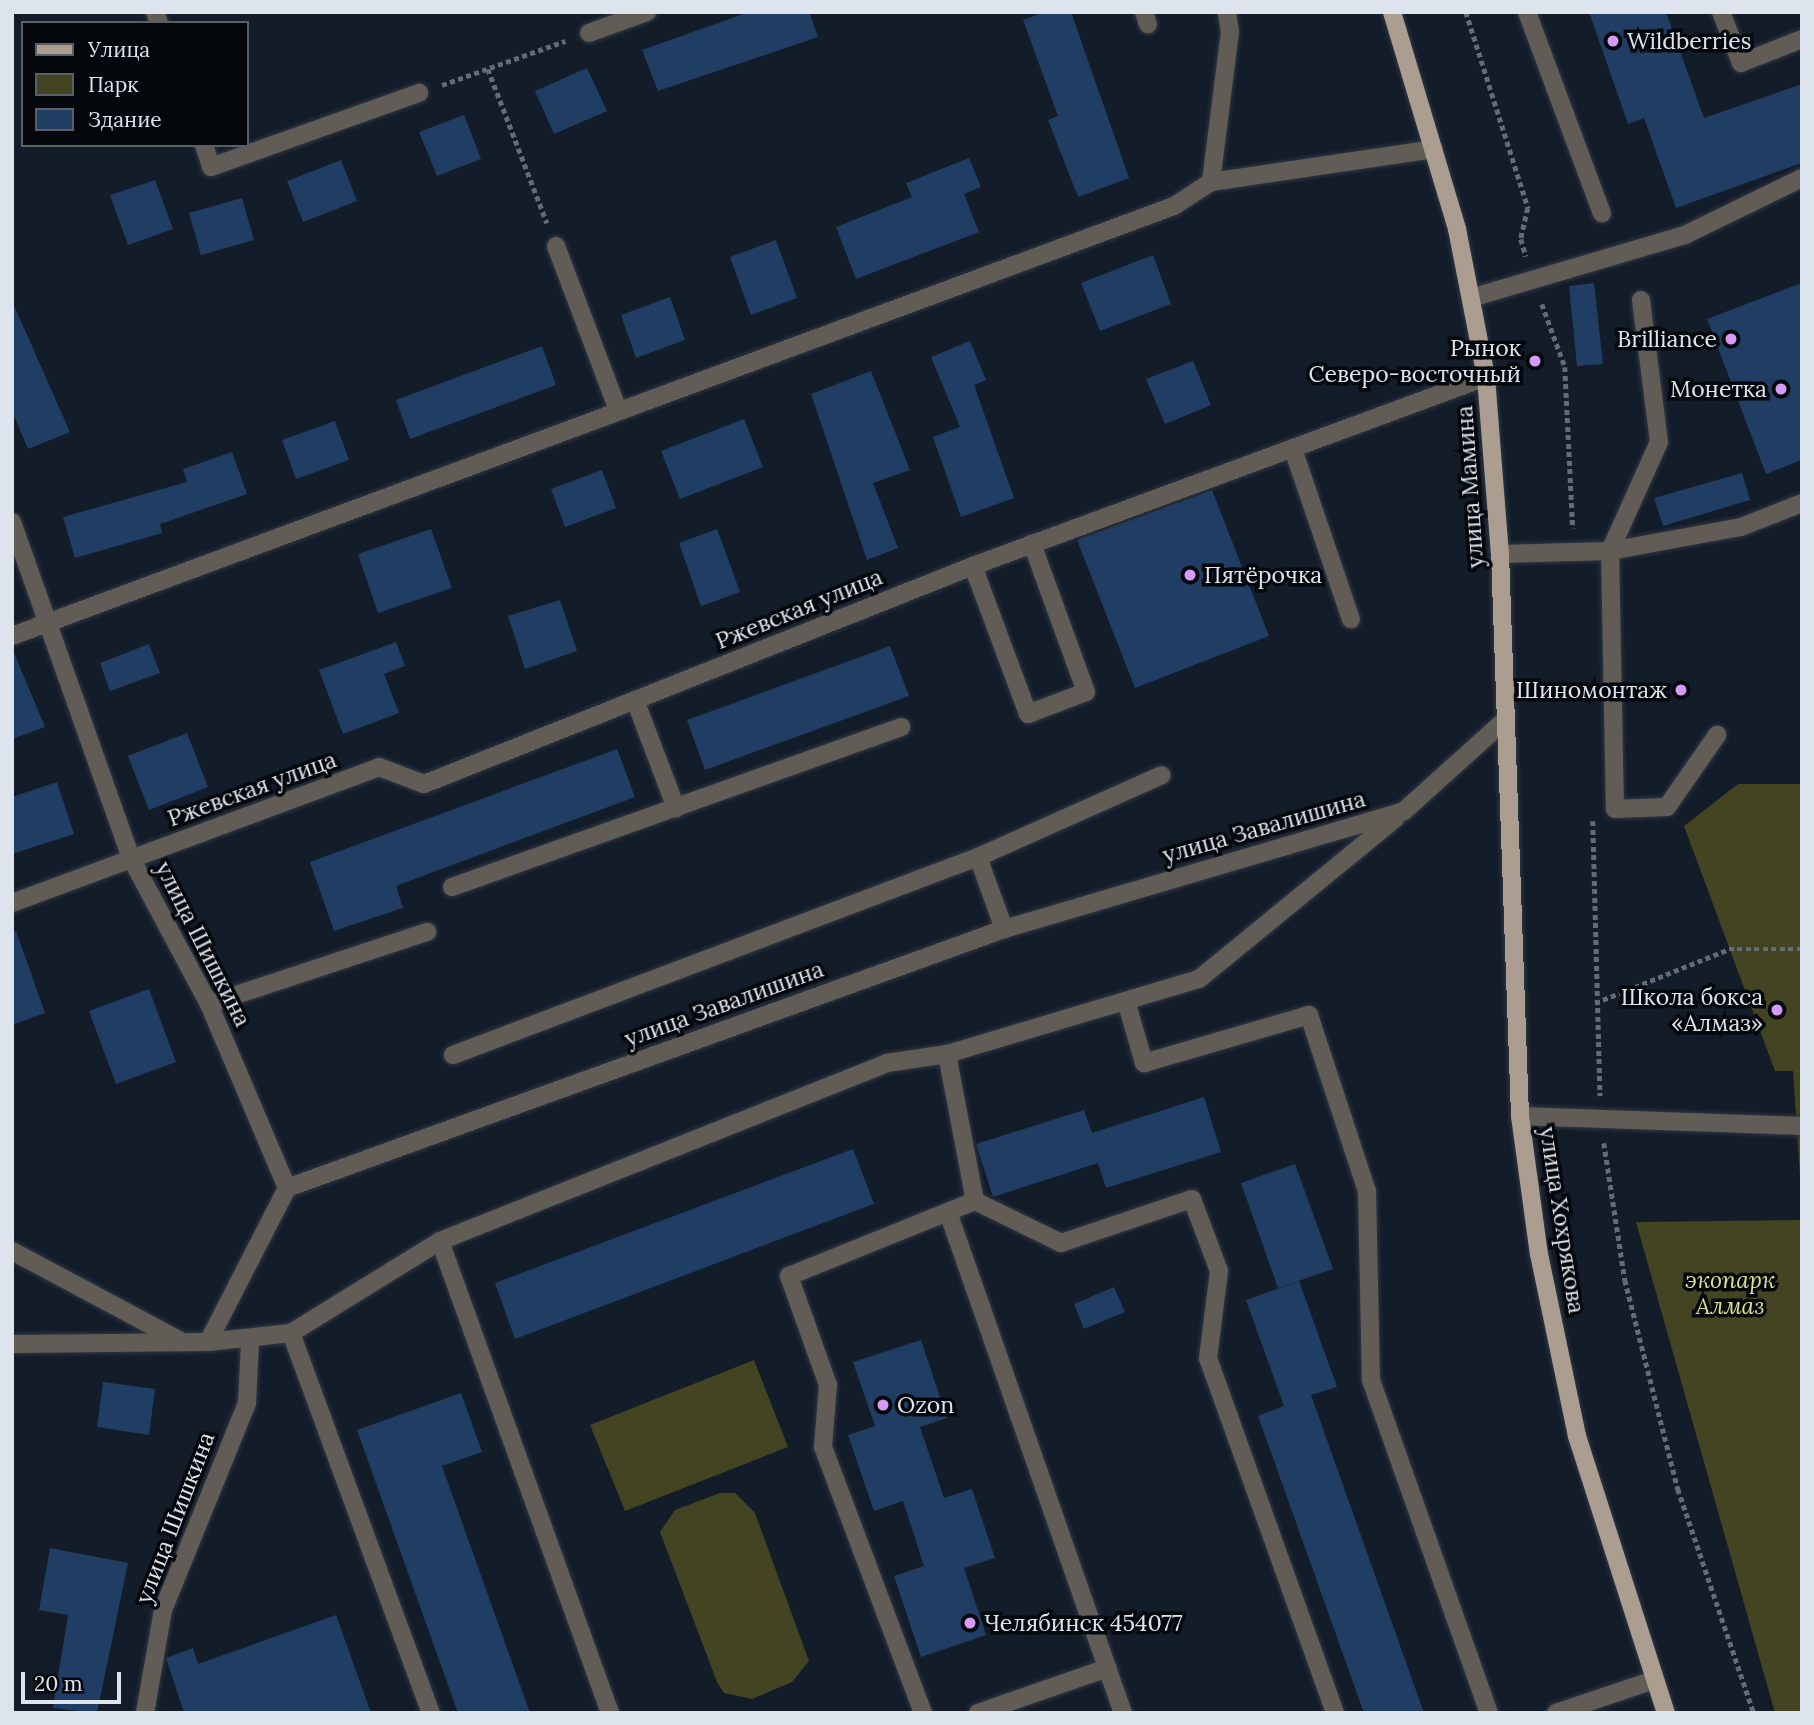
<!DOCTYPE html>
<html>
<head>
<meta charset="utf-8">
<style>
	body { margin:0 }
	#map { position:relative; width:1814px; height:1725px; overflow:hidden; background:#131c29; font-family:Lora,serif }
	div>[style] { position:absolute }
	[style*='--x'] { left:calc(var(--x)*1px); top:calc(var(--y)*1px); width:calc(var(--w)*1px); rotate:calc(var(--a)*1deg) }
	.green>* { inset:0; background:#424422 }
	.building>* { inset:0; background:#203e64 }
	.path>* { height:4.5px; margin-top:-2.25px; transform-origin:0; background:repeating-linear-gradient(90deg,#636b77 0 5px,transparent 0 8.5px) }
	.roads { filter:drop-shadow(0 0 2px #2f3844) drop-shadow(0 0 2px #2f3844) }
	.minor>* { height:18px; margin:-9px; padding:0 9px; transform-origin:9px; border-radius:9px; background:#625c56 }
	.major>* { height:18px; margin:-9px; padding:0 9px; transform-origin:9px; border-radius:9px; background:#ab9e91 }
	.dots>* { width:19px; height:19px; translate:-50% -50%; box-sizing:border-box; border:4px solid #04070c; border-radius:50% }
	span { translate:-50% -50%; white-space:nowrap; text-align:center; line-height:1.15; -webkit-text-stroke:7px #04070c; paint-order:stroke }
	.poi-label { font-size:23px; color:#dee4ed }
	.left { translate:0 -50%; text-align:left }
	.right { translate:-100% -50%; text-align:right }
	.street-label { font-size:23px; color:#dee4ed }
	.park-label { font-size:23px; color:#dce18e; font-style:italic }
	.frame { position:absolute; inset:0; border:14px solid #dee4ed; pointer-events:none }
	.legend { position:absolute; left:21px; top:21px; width:228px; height:126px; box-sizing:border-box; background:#04070c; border:2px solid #5b5f66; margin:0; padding:9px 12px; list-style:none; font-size:21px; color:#dee4ed }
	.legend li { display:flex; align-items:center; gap:14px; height:35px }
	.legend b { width:35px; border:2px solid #5b5f66 }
	.scale { position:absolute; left:21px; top:1672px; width:100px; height:32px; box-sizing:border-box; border:4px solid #dee4ed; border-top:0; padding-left:9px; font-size:21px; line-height:24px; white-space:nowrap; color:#dee4ed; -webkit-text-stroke:5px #04070c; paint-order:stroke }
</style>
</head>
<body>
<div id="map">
	<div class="green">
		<i style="clip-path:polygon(1738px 784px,1802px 784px,1802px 1206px,1793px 1071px,1775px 1071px,1684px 826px)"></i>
		<i style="clip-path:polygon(1802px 1220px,1802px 1713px,1775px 1713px,1636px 1222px)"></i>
		<i style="clip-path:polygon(754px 1360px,788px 1447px,625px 1511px,590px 1425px)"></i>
		<i style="clip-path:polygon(720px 1493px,735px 1493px,755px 1513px,809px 1661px,792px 1682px,752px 1699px,724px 1693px,717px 1682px,660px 1532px,675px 1510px)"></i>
	</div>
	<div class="building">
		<i style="clip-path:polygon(749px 12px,809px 12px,818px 37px,658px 91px,642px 50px)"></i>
		<i style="clip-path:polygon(1044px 12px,1071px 12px,1129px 178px,1078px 197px,1048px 120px,1058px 116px,1023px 20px)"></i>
		<i style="clip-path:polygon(1589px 12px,1666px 12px,1704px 118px,1802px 84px,1802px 163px,1676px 208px,1644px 118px,1628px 124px)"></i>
		<i style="clip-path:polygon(587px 68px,607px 111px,554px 134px,535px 91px)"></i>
		<i style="clip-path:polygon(464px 115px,481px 159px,437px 176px,419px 132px)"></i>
		<i style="clip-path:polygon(969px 158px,981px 187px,964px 194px,979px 232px,856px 279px,836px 227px,912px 197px,906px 183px)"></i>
		<i style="clip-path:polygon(341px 160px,357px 201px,303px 222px,287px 181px)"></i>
		<i style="clip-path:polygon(155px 180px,173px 229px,128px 245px,110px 195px)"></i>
		<i style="clip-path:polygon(242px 198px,254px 240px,201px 255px,189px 213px)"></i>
		<i style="clip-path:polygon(776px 240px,797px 298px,751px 315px,730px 257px)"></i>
		<i style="clip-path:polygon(1153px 255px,1171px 304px,1100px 331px,1081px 283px)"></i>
		<i style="clip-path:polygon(1594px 283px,1603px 364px,1577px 366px,1569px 286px)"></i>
		<i style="clip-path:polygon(1802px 283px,1802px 460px,1766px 474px,1707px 319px)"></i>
		<i style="clip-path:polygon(670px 297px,685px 340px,636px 358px,621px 315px)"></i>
		<i style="clip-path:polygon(12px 301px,70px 432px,28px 449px,12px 411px)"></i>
		<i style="clip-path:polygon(970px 341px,986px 380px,974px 385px,1014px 498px,961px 517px,933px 437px,960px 427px,931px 357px)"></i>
		<i style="clip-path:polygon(542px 346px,556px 385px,410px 439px,396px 400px)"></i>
		<i style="clip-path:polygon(1193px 361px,1211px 405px,1165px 424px,1146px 379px)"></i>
		<i style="clip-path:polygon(871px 371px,910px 470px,873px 483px,898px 548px,867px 560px,811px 394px)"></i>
		<i style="clip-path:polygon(744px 419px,763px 467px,680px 499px,661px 451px)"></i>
		<i style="clip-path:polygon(335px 421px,349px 460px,296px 479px,282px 440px)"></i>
		<i style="clip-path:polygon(232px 452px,247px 494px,160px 524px,162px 533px,75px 558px,63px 517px,187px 482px,183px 469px)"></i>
		<i style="clip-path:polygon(602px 470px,616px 508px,565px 527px,551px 489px)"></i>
		<i style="clip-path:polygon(1742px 473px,1750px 500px,1663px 526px,1654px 498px)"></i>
		<i style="clip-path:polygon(1212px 490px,1269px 636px,1135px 688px,1077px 540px)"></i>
		<i style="clip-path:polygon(431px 529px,452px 588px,378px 613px,358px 554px)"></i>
		<i style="clip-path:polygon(717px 529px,740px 592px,701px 606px,679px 543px)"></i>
		<i style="clip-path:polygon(560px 600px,577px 651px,525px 669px,508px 616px)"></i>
		<i style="clip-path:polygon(396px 642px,405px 666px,384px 674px,399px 713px,343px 734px,319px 670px)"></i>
		<i style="clip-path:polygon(149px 644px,160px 673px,110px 691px,100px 663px)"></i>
		<i style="clip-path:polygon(890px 646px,909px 696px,705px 770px,687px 720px)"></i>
		<i style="clip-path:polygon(12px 648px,45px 727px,12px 739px)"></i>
		<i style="clip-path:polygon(187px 733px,208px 787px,149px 810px,128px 756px)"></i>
		<i style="clip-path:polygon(617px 749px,635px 797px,396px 886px,403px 908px,334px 931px,310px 862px)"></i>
		<i style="clip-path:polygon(57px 782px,74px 834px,12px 854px,12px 797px)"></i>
		<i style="clip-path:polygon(16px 931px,45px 1013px,12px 1025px,12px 932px)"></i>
		<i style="clip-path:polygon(149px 989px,176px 1062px,116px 1084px,89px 1011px)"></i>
		<i style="clip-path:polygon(1204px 1097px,1221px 1152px,1106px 1188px,1098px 1163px,993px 1197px,976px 1144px,1084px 1110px,1092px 1133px)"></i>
		<i style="clip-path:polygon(853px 1149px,874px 1204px,515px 1339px,495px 1283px)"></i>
		<i style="clip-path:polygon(1295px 1164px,1333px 1269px,1278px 1288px,1241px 1183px)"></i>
		<i style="clip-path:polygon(1299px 1281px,1337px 1387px,1311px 1395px,1424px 1713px,1364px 1713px,1258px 1416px,1284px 1406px,1246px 1300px)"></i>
		<i style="clip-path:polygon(1114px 1287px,1125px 1312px,1084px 1329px,1074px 1304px)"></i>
		<i style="clip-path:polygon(921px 1340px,947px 1418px,920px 1427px,944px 1498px,972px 1489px,995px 1558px,964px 1568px,986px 1635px,921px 1657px,894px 1576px,924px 1566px,903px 1501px,874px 1511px,848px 1435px,875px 1426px,853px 1362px)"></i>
		<i style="clip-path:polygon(103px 1382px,155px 1389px,149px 1435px,97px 1427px)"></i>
		<i style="clip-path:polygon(461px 1393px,482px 1452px,442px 1466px,530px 1713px,458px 1713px,357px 1430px)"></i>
		<i style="clip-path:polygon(50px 1548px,128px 1563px,97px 1713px,53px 1708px,68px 1615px,39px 1610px)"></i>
		<i style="clip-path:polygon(336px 1615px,371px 1713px,184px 1713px,166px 1658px,193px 1648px,198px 1664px)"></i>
	</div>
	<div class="path">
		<i style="--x:1466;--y:12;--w:206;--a:72.4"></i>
		<i style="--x:1528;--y:208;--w:32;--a:103"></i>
		<i style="--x:1521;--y:239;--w:18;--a:74"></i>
		<i style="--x:488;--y:69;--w:165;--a:69"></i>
		<i style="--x:442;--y:85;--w:131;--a:-19.7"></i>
		<i style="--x:1542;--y:304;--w:67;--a:69.9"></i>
		<i style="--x:1565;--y:367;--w:162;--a:87.2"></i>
		<i style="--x:1593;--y:821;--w:275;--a:88.5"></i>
		<i style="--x:1595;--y:1003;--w:144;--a:-21.9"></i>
		<i style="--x:1729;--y:949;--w:73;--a:0"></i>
		<i style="--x:1604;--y:1143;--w:139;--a:81.3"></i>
		<i style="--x:1625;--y:1280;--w:216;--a:75.8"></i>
		<i style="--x:1678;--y:1489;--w:237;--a:71.3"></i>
	</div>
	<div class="roads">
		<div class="minor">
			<i style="--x:155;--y:12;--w:12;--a:70"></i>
			<i style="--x:1144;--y:12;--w:13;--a:72"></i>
			<i style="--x:1527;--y:12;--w:215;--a:69.6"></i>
			<i style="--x:1721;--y:12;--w:55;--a:68.6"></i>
			<i style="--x:1741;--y:63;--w:66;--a:-21.5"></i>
			<i style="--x:589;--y:33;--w:62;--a:-19.9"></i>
			<i style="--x:204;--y:145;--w:23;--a:72"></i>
			<i style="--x:211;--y:167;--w:221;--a:-19.6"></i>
			<i style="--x:1211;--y:182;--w:151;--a:-82.8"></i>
			<i style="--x:1230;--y:32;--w:20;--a:-99"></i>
			<i style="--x:556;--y:246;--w:175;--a:69.3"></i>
			<i style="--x:1474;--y:297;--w:220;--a:-16.4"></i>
			<i style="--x:1685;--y:235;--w:130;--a:-26"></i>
			<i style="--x:1641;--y:300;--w:143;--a:82.8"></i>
			<i style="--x:1659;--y:442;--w:120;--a:114.2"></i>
			<i style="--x:1610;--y:551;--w:258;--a:88.9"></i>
			<i style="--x:1615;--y:809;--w:52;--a:-2.2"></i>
			<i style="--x:1667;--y:807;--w:88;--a:-55.2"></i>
			<i style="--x:1293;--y:449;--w:180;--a:71.2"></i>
			<i style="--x:12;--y:522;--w:359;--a:70.5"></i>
			<i style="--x:132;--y:860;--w:163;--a:61.9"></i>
			<i style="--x:209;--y:1004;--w:200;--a:67"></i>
			<i style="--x:1500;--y:554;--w:110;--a:-1.6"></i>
			<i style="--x:1610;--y:551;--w:133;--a:-10.4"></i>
			<i style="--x:1741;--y:527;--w:66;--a:-21.5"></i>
			<i style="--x:973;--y:566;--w:158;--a:69.6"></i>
			<i style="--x:1028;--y:714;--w:62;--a:-20.8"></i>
			<i style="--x:1086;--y:692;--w:158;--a:-110"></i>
			<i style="--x:12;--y:636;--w:1239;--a:-20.31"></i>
			<i style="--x:1174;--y:206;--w:44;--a:-33"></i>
			<i style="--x:1211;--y:182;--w:225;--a:-8.4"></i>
			<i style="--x:635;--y:700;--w:116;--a:69.2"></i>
			<i style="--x:978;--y:857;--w:77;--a:70.1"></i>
			<i style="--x:452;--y:887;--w:477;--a:-19.6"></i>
			<i style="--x:12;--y:903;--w:391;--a:-20.3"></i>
			<i style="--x:379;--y:767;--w:48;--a:20.7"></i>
			<i style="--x:424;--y:784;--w:591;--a:-21.66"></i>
			<i style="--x:973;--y:566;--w:547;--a:-20.22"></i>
			<i style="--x:1126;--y:1001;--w:65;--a:73.8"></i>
			<i style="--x:1144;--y:1063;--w:172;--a:-16.2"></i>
			<i style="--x:1309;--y:1015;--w:185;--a:71.8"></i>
			<i style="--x:1367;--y:1191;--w:189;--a:88.8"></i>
			<i style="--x:1371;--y:1380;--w:353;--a:70.5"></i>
			<i style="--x:209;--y:1004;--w:230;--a:-18.3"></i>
			<i style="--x:453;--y:1055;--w:561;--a:-20.66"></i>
			<i style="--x:978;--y:857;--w:201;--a:-24"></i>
			<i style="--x:1520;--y:1116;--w:282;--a:2"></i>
			<i style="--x:975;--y:1201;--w:96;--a:26"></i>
			<i style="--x:1061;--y:1243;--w:138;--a:-18.6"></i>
			<i style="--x:1192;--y:1199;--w:77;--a:69.4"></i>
			<i style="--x:1219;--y:1271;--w:88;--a:97.2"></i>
			<i style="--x:1208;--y:1358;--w:377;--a:70.3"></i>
			<i style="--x:948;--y:1212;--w:531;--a:70.75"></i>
			<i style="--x:440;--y:1241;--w:502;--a:70.19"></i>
			<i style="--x:12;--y:1251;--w:189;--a:28.1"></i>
			<i style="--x:291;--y:1333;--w:405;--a:69.8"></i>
			<i style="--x:208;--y:1342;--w:83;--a:-6.2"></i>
			<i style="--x:291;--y:1333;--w:175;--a:-31.7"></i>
			<i style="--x:440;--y:1241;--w:481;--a:-21.7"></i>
			<i style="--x:887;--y:1063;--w:61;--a:-8.5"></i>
			<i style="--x:947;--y:1054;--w:263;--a:-16.6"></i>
			<i style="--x:1199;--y:979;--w:254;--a:-39.3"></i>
			<i style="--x:12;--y:1344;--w:196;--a:-0.6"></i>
			<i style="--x:208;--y:1342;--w:173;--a:-62.8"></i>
			<i style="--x:287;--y:1188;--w:762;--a:-19.86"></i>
			<i style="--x:1004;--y:929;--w:417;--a:-16.4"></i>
			<i style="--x:1404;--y:811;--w:136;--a:-42"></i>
			<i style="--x:145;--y:1713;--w:105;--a:-80.1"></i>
			<i style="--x:163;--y:1610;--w:223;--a:-67.9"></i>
			<i style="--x:247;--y:1403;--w:62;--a:-87.2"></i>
			<i style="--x:923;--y:1713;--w:284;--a:-110.6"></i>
			<i style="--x:823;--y:1447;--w:62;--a:-85.4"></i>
			<i style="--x:828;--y:1385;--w:116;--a:-109.7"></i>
			<i style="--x:789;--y:1276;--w:201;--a:-22"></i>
			<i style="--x:975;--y:1201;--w:150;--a:-100.8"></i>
			<i style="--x:978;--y:1713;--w:137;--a:-19.2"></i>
			<i style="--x:1556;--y:1713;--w:103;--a:-18.6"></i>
		</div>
		<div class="major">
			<i style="--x:1392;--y:12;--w:227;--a:73.3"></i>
			<i style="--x:1457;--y:229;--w:151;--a:78.9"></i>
			<i style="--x:1486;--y:377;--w:178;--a:85.5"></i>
			<i style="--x:1500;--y:554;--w:562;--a:87.96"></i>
			<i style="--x:1520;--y:1116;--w:139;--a:82.2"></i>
			<i style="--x:1539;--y:1254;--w:186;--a:78.2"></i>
			<i style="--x:1577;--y:1436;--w:291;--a:72.2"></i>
		</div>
	</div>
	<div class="dots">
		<i style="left:1613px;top:41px;background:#d89af8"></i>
		<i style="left:1731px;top:339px;background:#d89af8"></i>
		<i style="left:1535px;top:361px;background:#d89af8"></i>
		<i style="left:1781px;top:389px;background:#d89af8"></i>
		<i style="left:1190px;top:575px;background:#d89af8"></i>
		<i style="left:1681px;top:690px;background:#d89af8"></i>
		<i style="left:1777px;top:1010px;background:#d89af8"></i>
		<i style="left:883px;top:1405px;background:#d89af8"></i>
		<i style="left:970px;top:1623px;background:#d89af8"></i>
	</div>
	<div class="poi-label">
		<span class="left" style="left:1627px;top:41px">Wildberries</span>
		<span class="right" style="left:1717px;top:339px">Brilliance</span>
		<span class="right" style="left:1521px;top:361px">Рынок<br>Северо-восточный</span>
		<span class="right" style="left:1767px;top:389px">Монетка</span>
		<span class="left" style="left:1204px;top:575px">Пятёрочка</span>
		<span class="right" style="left:1667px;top:690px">Шиномонтаж</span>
		<span class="right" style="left:1763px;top:1010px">Школа бокса<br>«Алмаз»</span>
		<span class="left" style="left:897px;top:1405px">Ozon</span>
		<span class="left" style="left:984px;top:1623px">Челябинск 454077</span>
	</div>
	<div class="street-label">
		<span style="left:1470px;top:487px;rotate:-94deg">улица Мамина</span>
		<span style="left:799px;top:609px;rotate:-22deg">Ржевская улица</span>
		<span style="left:252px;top:789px;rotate:-20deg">Ржевская улица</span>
		<span style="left:1264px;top:827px;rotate:-16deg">улица Завалишина</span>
		<span style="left:203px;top:944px;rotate:63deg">улица Шишкина</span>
		<span style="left:724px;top:1004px;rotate:-20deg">улица Завалишина</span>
		<span style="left:1562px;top:1220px;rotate:81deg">улица Хохрякова</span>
		<span style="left:175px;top:1518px;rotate:-69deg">улица Шишкина</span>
	</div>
	<div class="park-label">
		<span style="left:1730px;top:1293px">экопарк<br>Алмаз</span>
	</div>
	<div class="frame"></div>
	<ul class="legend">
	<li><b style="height:9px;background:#ab9e91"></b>Улица</li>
	<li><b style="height:19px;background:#424422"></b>Парк</li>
	<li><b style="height:19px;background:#203e64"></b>Здание</li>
	</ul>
	<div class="scale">20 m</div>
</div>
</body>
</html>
